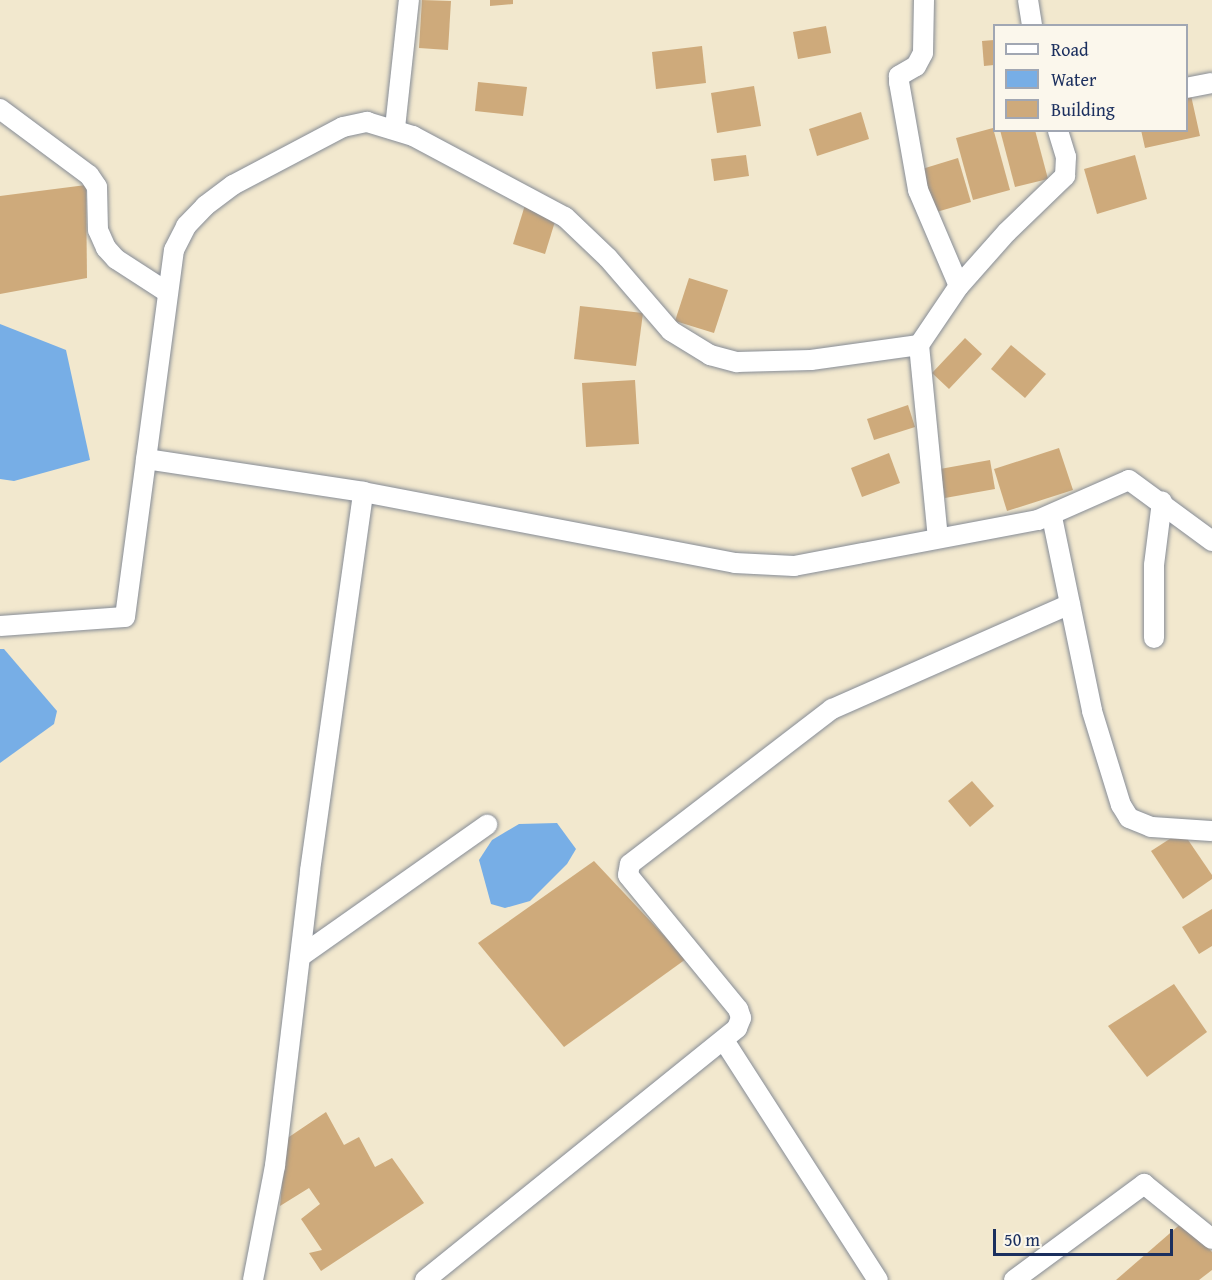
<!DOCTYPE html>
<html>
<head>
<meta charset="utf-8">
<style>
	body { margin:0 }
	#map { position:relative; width:1212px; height:1280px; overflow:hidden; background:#f2e8ce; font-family:"Gentium Book Plus",serif }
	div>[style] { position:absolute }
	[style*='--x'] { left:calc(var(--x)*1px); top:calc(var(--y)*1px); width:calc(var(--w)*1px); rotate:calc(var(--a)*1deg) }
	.water>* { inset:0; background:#77aee6 }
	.building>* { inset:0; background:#ceaa7b }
	.roads { filter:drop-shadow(0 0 2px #868c96) drop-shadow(0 0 2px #868c96) }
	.minor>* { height:20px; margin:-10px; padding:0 10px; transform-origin:10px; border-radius:10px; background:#fff }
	span { translate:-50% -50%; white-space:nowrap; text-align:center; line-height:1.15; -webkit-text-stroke:5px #fbf7ec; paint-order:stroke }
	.legend { position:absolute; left:993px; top:24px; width:195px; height:108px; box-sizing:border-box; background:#fbf7ec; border:2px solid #a1a7b3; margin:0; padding:8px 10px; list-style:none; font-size:18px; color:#1b2f5e }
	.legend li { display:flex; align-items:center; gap:12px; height:30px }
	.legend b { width:30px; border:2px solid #a1a7b3 }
	.scale { position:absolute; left:993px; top:1229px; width:180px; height:27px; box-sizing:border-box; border:3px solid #1b2f5e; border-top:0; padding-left:8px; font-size:18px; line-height:21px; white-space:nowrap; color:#1b2f5e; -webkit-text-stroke:4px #fbf7ec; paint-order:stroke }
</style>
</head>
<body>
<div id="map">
	<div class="water">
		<i style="clip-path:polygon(0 324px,66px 350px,90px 460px,14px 481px,0 479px)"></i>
		<i style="clip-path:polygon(0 649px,4px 649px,57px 711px,54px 724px,0 763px)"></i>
		<i style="clip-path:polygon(557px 823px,576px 849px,567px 864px,530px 901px,505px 908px,491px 904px,479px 860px,492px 840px,519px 824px)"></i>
	</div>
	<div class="building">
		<i style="clip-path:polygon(422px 0,451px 1px,448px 50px,419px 48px)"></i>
		<i style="clip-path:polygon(490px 0,513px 0,513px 4px,490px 6px)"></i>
		<i style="clip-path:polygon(826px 26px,831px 53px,798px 59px,793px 32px)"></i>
		<i style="clip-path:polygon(994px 40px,994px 65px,984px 66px,982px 41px)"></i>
		<i style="clip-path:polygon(702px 46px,706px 83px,656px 89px,652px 52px)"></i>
		<i style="clip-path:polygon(478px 82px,527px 87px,523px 116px,475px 111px)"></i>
		<i style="clip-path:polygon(754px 86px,761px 126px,717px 133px,711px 93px)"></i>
		<i style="clip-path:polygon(1190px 91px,1200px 136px,1145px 148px,1141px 130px,1186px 130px,1186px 92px)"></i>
		<i style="clip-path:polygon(861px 112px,869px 139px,817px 156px,809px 129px)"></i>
		<i style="clip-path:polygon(993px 128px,1010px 190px,973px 200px,956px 138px)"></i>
		<i style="clip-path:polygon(1000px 130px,1035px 130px,1048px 179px,1015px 187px)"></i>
		<i style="clip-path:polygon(746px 155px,749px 176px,714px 181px,711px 159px)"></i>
		<i style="clip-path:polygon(1135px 155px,1147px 199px,1097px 214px,1084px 169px)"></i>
		<i style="clip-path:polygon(958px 158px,971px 202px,933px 213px,922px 169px)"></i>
		<i style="clip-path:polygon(86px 185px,87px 278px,0 294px,0 196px)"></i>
		<i style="clip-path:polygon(525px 205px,557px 215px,545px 254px,513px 244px)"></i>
		<i style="clip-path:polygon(689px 278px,728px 290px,714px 333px,675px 321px)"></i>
		<i style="clip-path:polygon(580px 306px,643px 313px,636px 366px,574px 359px)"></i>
		<i style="clip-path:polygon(965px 338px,982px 354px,949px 389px,932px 373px)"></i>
		<i style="clip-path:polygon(1011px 345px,1046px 374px,1025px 398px,991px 369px)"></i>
		<i style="clip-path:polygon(635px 380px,639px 444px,586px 447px,582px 383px)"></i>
		<i style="clip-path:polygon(908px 405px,915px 427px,874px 440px,867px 419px)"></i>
		<i style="clip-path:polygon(1059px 448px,1073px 490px,1007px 511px,994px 469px)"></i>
		<i style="clip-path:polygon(889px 453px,900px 483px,862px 497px,851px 468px)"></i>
		<i style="clip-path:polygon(990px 460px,995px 489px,945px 498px,940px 469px)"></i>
		<i style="clip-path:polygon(972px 781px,994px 806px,970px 827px,948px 801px)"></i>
		<i style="clip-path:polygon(1182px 831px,1212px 875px,1212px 879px,1183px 899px,1151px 851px)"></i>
		<i style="clip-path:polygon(594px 861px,686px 959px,564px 1047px,478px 943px)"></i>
		<i style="clip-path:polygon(1212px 909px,1212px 946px,1199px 954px,1182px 927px)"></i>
		<i style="clip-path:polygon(1174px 984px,1207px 1032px,1147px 1077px,1108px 1026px)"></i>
		<i style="clip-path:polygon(326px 1112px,344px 1145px,359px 1137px,375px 1167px,392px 1158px,424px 1203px,321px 1271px,309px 1253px,322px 1250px,301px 1219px,320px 1204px,309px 1188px,280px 1206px,286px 1139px)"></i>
		<i style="clip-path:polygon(1184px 1221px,1212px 1252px,1212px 1270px,1199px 1280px,1116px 1280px)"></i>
	</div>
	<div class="roads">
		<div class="minor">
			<i style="--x:924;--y:0;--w:53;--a:91.1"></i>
			<i style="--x:923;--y:53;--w:15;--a:118"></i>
			<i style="--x:916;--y:66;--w:20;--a:150"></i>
			<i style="--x:899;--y:76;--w:6;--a:90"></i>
			<i style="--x:899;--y:82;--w:110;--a:80"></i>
			<i style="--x:918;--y:190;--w:104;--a:66.9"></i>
			<i style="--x:1028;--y:0;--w:26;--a:81"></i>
			<i style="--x:1186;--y:88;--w:26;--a:-11"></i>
			<i style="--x:0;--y:109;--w:111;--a:36.6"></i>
			<i style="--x:89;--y:175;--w:14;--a:56"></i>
			<i style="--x:97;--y:187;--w:43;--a:88.7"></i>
			<i style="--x:98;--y:230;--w:20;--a:66"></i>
			<i style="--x:106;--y:248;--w:15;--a:48"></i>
			<i style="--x:116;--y:259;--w:61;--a:32.9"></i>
			<i style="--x:395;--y:128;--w:129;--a:-83.8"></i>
			<i style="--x:919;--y:345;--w:71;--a:-55.9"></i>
			<i style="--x:959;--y:286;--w:72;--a:-48.4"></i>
			<i style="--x:1007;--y:232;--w:81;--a:-44"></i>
			<i style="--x:1065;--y:176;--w:19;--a:-87"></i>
			<i style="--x:1066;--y:157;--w:28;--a:-107"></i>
			<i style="--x:146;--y:459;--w:219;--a:8.6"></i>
			<i style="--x:363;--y:492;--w:379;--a:10.8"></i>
			<i style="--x:735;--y:563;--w:59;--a:2.9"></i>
			<i style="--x:794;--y:566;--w:248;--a:-10.7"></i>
			<i style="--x:1038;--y:520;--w:99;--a:-23.7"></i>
			<i style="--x:1129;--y:480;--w:103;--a:36.3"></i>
			<i style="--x:1052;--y:517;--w:198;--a:78.3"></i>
			<i style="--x:1092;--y:711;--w:98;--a:72.9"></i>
			<i style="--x:1121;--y:805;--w:15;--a:58"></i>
			<i style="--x:1129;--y:818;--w:24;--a:22"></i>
			<i style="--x:1151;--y:827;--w:61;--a:3.8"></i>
			<i style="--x:0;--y:626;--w:125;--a:-4.1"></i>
			<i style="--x:125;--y:617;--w:370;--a:-82.4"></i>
			<i style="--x:174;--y:250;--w:27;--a:-63"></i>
			<i style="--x:186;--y:226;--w:28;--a:-46"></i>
			<i style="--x:205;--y:206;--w:35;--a:-37"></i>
			<i style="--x:233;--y:185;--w:124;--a:-27.8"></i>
			<i style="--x:343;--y:127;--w:25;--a:-12"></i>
			<i style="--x:367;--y:122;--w:48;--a:16.9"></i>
			<i style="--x:413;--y:136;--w:172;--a:28.1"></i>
			<i style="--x:565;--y:217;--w:59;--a:43.6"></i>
			<i style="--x:608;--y:258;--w:96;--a:49.2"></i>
			<i style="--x:671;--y:331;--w:46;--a:31.6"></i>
			<i style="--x:710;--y:355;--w:28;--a:15"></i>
			<i style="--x:737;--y:362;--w:74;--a:-1.5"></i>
			<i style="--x:811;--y:360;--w:109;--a:-7.9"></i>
			<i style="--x:919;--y:345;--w:194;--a:84.4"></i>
			<i style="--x:1154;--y:638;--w:73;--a:-90"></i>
			<i style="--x:1154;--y:565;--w:64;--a:-82.8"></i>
			<i style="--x:301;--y:956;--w:228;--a:-35.2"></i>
			<i style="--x:725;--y:1042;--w:283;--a:57.3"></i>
			<i style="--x:253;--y:1280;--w:116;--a:-79.1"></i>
			<i style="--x:275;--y:1166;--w:297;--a:-83.2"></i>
			<i style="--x:310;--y:871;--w:383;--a:-82"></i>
			<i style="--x:425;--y:1280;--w:401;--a:-38.9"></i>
			<i style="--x:737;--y:1028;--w:11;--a:-68"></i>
			<i style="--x:741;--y:1018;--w:9;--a:-108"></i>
			<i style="--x:738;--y:1009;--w:173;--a:-129.4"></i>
			<i style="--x:628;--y:875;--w:11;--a:-80"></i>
			<i style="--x:630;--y:864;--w:255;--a:-37.5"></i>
			<i style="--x:832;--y:709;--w:260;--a:-23.8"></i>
			<i style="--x:1014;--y:1280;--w:162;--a:-36.4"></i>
			<i style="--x:1144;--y:1184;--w:87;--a:39"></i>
		</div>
	</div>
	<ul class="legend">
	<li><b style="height:8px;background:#fff"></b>Road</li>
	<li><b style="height:16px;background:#77aee6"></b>Water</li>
	<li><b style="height:16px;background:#ceaa7b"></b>Building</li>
	</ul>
	<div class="scale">50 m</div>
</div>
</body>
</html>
